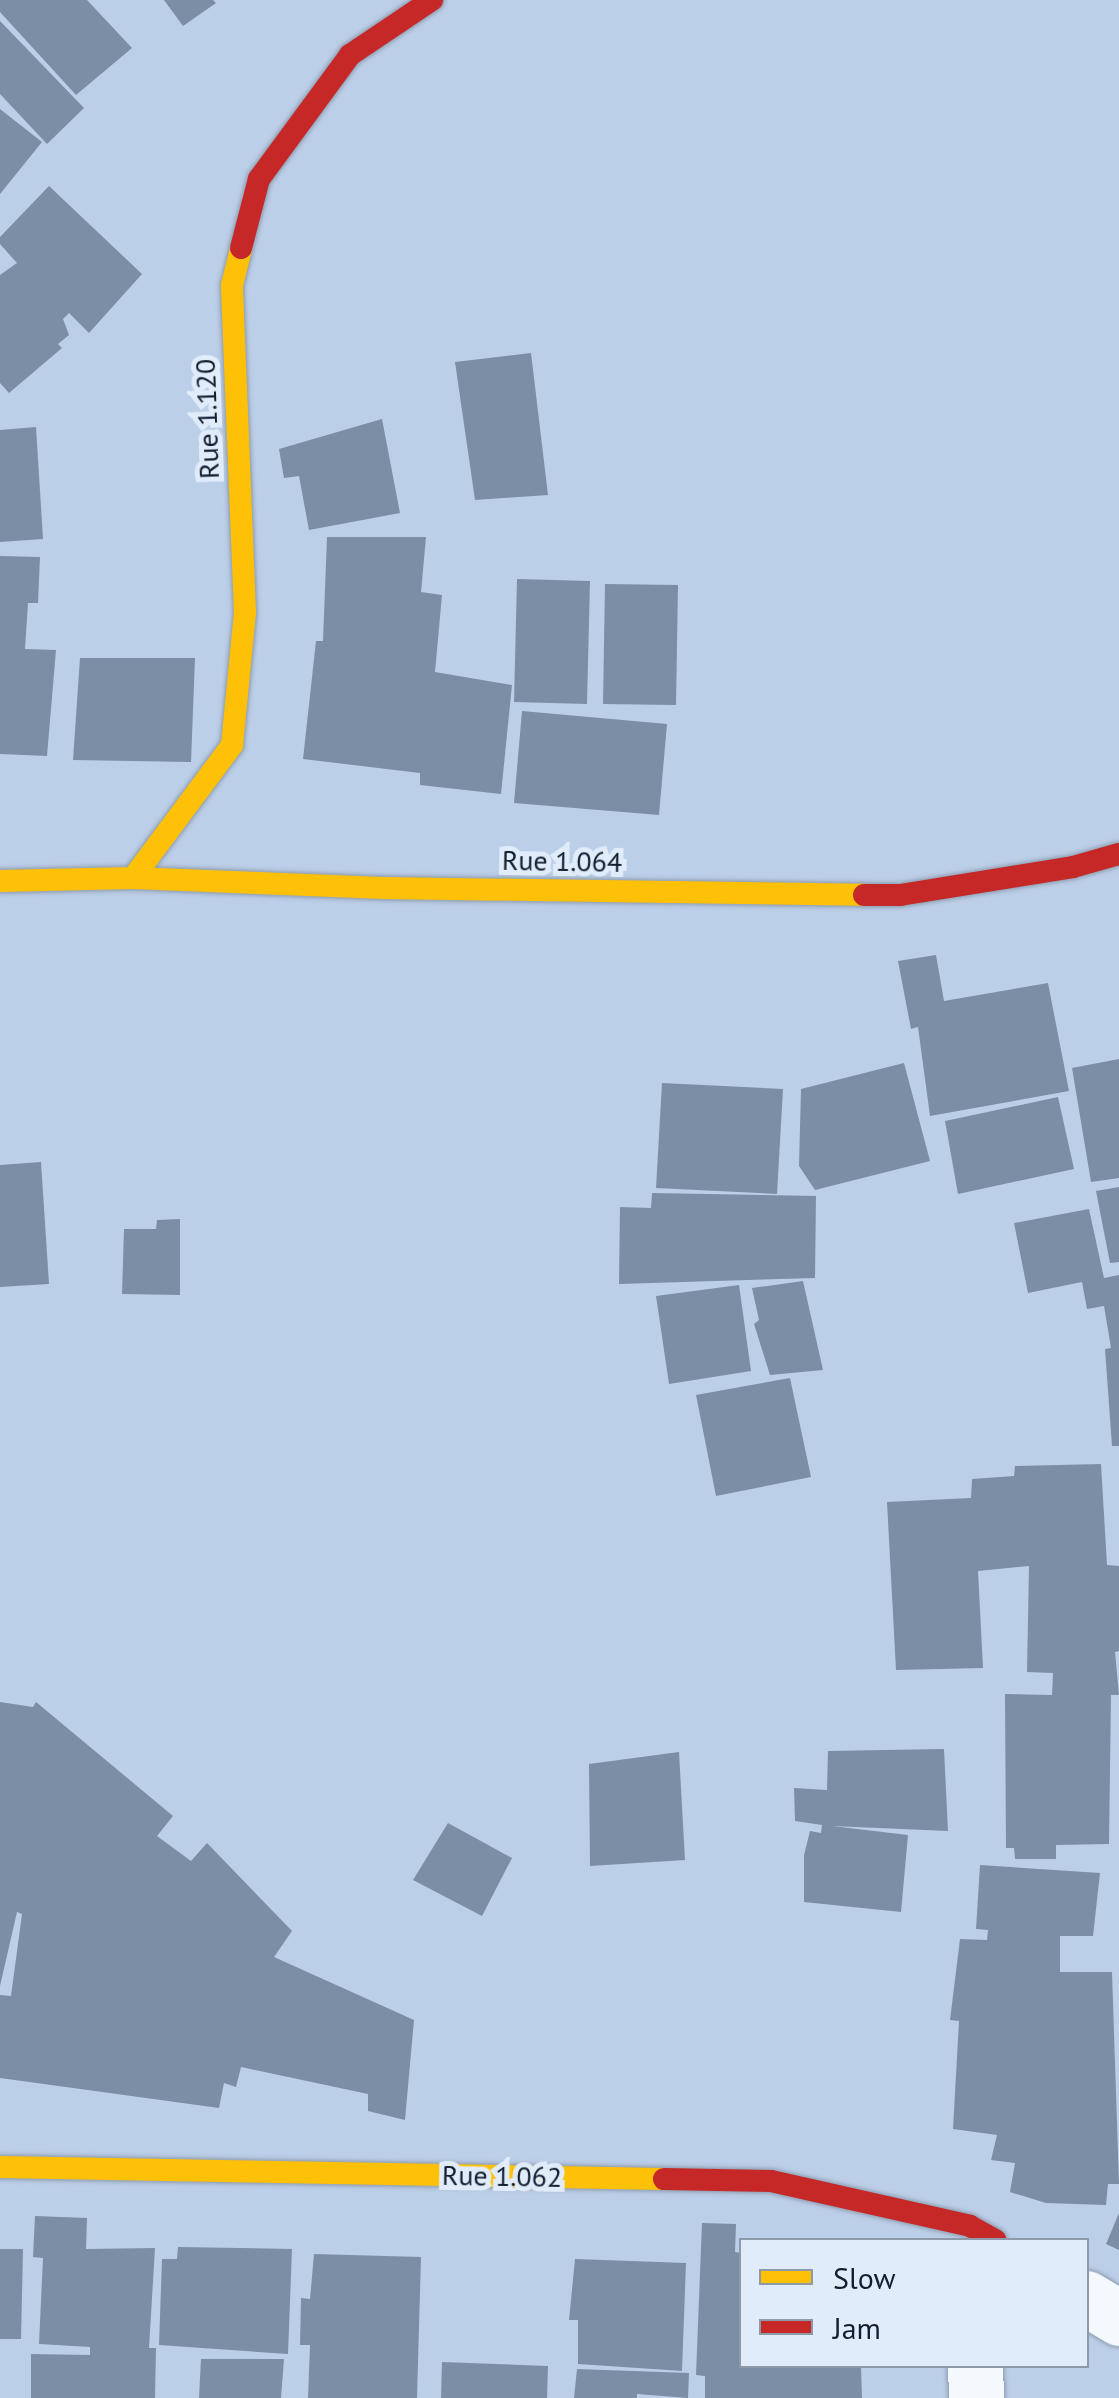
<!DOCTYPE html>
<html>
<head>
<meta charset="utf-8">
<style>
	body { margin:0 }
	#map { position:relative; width:1119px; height:2398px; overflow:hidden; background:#bccfe8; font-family:"PT Sans",sans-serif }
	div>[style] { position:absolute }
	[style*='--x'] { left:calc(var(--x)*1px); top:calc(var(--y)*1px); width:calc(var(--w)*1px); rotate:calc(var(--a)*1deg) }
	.building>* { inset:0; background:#7b8ea5 }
	.roads { filter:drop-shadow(0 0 2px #8d9caf) drop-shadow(0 0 2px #8d9caf) }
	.street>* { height:55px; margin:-27.5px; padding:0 27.5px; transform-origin:27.5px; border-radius:27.5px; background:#f5f8fc }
	.slow>* { height:22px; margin:-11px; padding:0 11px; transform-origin:11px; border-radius:11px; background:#ffc107 }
	.jam>* { height:22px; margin:-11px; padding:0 11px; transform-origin:11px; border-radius:11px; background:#c62828 }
	span { translate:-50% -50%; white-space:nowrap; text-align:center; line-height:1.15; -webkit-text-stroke:10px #e1ecfa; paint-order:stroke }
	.street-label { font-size:28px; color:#121f30 }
	.legend { position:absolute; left:739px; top:2238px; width:350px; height:130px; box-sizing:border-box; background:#e1ecfa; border:2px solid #8e9aa9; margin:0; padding:12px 18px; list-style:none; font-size:30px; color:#121f30 }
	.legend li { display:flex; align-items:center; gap:20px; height:50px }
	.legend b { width:50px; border:2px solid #8e9aa9 }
</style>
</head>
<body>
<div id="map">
	<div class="building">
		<i style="clip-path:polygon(0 0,87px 0,132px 48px,76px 95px,0 12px)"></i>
		<i style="clip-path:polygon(164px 0,213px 0,216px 3px,183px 26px)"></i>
		<i style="clip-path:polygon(0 21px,84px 108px,47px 144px,0 94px)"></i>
		<i style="clip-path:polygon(0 109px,42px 142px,0 194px)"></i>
		<i style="clip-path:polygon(49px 186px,142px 274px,89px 333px,69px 313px,63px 319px,69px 335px,58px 344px,62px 348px,9px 393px,0 383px,0 275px,17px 263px,0 244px,0 237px)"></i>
		<i style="clip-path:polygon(531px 353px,548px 495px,475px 500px,455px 362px)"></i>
		<i style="clip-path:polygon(382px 419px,400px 513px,309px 530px,299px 476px,284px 478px,279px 449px)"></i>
		<i style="clip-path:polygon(36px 427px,43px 539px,0 542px,0 430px)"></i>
		<i style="clip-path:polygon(327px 537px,426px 537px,421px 592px,442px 595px,435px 672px,512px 685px,501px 794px,420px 785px,420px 773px,303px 759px,316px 641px,323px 641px)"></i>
		<i style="clip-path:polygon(0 556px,40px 557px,38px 603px,28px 603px,25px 649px,56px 650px,47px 756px,0 754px)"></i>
		<i style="clip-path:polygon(517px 579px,590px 581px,587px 704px,514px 702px)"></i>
		<i style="clip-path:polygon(605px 584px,678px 585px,676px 705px,603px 704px)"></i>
		<i style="clip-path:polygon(80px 658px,195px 658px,191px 762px,73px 760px)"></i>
		<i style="clip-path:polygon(522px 711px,667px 724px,659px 815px,514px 803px)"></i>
		<i style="clip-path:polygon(936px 955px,944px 1001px,1048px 983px,1069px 1091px,930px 1116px,918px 1027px,911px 1029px,898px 961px)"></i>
		<i style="clip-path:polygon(1119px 1059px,1119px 1178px,1091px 1182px,1072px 1068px)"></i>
		<i style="clip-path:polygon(904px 1063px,930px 1161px,815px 1190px,799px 1166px,801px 1089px)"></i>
		<i style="clip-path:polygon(662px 1083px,783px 1089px,777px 1194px,656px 1188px)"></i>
		<i style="clip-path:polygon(1058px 1097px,1074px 1169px,958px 1194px,945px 1121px)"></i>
		<i style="clip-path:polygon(41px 1162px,49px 1284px,0 1287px,0 1165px)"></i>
		<i style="clip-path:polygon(1119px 1187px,1119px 1262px,1110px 1263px,1096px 1191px)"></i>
		<i style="clip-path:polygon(652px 1193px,816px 1196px,815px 1278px,619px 1284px,620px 1207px,651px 1208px)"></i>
		<i style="clip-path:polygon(1089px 1209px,1104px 1278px,1119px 1275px,1119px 1446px,1112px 1446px,1105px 1349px,1111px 1348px,1104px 1306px,1087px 1309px,1082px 1282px,1028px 1293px,1014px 1223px)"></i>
		<i style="clip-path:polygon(180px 1219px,180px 1295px,122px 1294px,124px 1229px,156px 1229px,157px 1220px)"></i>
		<i style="clip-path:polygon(803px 1281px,823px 1370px,770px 1375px,754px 1324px,759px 1320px,752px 1288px)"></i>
		<i style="clip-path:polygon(739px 1285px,751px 1371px,669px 1384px,656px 1296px)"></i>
		<i style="clip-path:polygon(790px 1378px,811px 1477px,716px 1496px,696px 1395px)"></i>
		<i style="clip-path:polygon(1101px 1464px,1107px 1565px,1119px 1566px,1119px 1651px,1115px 1652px,1119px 1695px,1111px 1695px,1109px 1844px,1056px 1845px,1056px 1859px,1015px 1859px,1014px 1848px,1006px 1848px,1005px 1694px,1052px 1695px,1053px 1673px,1027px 1672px,1029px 1566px,978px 1571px,983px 1668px,896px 1670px,887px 1502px,971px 1498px,972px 1479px,1014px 1476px,1015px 1466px)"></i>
		<i style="clip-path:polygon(0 1702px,33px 1707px,36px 1702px,173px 1816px,157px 1836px,191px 1861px,207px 1843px,292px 1931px,274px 1957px,414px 2020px,405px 2120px,368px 2111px,368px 2094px,241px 2067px,236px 2087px,224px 2083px,219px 2108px,0 2078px,0 1995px,11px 1996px,22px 1914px,17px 1912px,0 1986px)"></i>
		<i style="clip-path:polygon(944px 1749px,948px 1831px,832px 1826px,908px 1835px,901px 1912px,804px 1902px,804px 1855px,810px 1831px,821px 1833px,822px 1825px,795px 1821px,794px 1788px,827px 1790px,828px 1751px)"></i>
		<i style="clip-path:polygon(679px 1752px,685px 1860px,590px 1866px,589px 1764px)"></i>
		<i style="clip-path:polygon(448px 1823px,512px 1858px,482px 1916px,413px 1880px)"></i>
		<i style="clip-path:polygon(980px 1865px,1100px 1873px,1093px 1936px,1060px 1936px,1060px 1972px,1112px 1972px,1119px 2184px,1108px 2184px,1106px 2205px,1046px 2203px,1010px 2192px,1015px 2163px,991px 2160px,997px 2135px,953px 2129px,959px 2021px,950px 2020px,960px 1939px,987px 1940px,988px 1930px,976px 1929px)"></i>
		<i style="clip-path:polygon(1119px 2213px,1119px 2250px,1106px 2244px)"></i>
		<i style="clip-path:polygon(35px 2216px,87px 2218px,86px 2249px,155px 2248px,149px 2348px,156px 2348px,155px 2398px,31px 2398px,31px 2354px,90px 2355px,90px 2347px,39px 2344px,43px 2258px,33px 2257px)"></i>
		<i style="clip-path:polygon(702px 2223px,736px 2224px,735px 2252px,742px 2253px,742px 2366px,861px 2366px,862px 2398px,705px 2398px,705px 2376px,696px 2375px)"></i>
		<i style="clip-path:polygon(178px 2247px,292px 2249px,288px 2354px,159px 2345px,162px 2259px,177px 2259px)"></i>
		<i style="clip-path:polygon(0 2249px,23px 2249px,21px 2339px,0 2339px)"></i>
		<i style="clip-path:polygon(314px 2254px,421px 2257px,417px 2398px,308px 2398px,310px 2345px,300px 2345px,301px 2298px,310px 2299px)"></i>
		<i style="clip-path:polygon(575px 2259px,686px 2263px,682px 2371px,578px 2364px,578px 2320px,569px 2320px)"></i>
		<i style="clip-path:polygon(201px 2359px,284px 2359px,281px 2398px,199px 2398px)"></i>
		<i style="clip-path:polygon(442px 2362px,548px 2366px,547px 2398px,441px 2398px)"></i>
		<i style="clip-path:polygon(577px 2369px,689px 2373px,688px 2398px,637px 2394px,637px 2398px,574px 2398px)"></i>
	</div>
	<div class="roads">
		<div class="street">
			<i style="--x:1086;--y:2298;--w:39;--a:31"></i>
			<i style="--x:975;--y:2366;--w:32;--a:88"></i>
		</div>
		<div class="slow">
			<i style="--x:133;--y:878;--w:166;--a:-53.3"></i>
			<i style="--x:232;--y:745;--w:133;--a:-84.4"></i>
			<i style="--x:245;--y:613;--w:328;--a:-92.3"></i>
			<i style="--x:232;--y:285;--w:38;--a:-76"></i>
			<i style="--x:0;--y:881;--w:133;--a:-1.3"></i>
			<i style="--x:133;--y:878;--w:250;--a:2.3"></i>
			<i style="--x:383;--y:888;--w:481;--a:0.8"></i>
			<i style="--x:0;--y:2167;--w:664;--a:1.04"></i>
		</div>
		<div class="jam">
			<i style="--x:241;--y:248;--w:71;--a:-75.4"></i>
			<i style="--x:259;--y:179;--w:154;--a:-53.7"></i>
			<i style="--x:350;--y:55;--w:99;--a:-33.9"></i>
			<i style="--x:864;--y:895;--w:36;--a:0"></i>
			<i style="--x:900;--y:895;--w:175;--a:-9.2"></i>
			<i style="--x:1073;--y:867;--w:48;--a:-15.8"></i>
			<i style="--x:664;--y:2179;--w:107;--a:1.1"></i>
			<i style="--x:771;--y:2181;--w:204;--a:12.7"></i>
			<i style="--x:970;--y:2226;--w:29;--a:29"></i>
		</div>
	</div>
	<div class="street-label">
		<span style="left:207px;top:419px;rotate:-92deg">Rue 1.120</span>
		<span style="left:562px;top:861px;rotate:1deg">Rue 1.064</span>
		<span style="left:502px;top:2176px;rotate:1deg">Rue 1.062</span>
	</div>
	<ul class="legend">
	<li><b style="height:12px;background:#ffc107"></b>Slow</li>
	<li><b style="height:12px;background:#c62828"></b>Jam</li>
	</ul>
</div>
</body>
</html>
